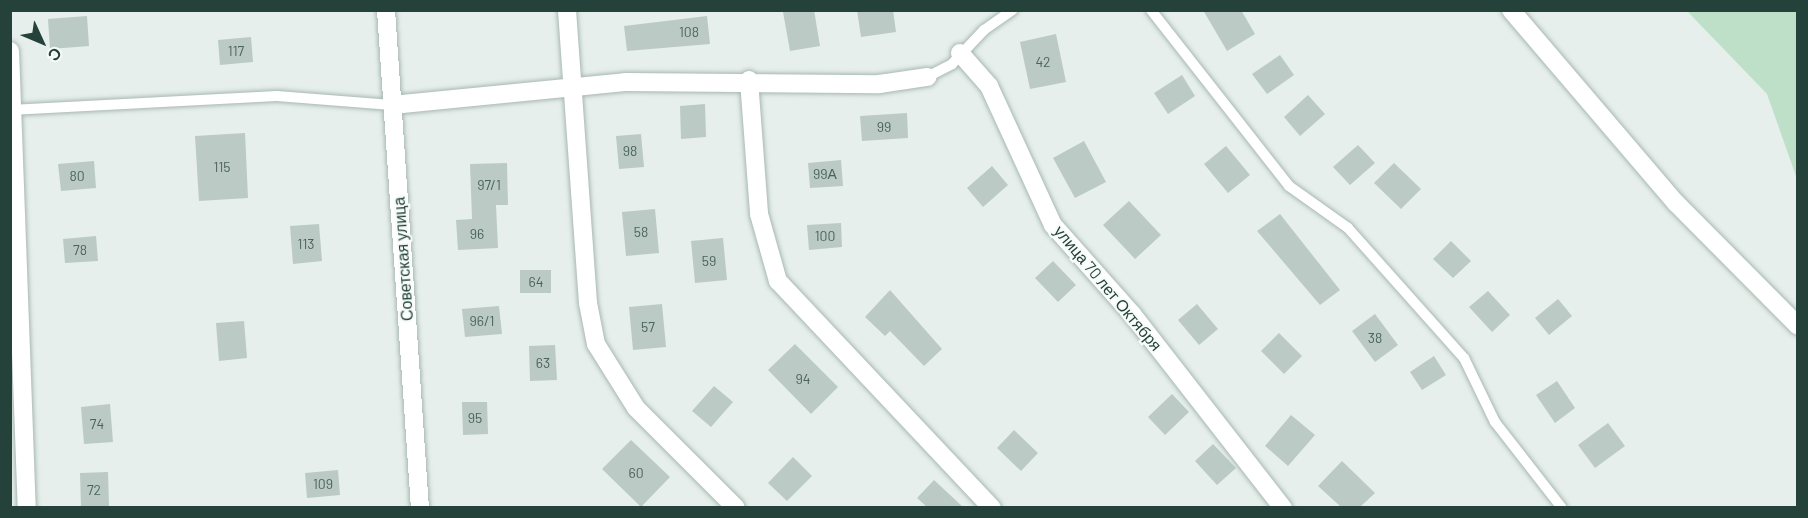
<!DOCTYPE html>
<html>
<head>
<meta charset="utf-8">
<style>
	body { margin:0 }
	#map { position:relative; width:1808px; height:518px; overflow:hidden; background:#e6efeb; font-family:Barlow,sans-serif }
	div>[style] { position:absolute }
	[style*='--x'] { left:calc(var(--x)*1px); top:calc(var(--y)*1px); width:calc(var(--w)*1px); rotate:calc(var(--a)*1deg) }
	.green>* { inset:0; background:#bfe0c8 }
	.building>* { inset:0; background:#bbcac4 }
	.roads { filter:drop-shadow(0 0 2px #a8b8b2) drop-shadow(0 0 2px #a8b8b2) }
	.lane>* { height:10px; margin:-5px; padding:0 5px; transform-origin:5px; border-radius:5px; background:#fff }
	.street>* { height:18px; margin:-9px; padding:0 9px; transform-origin:9px; border-radius:9px; background:#fff }
	.secondary>* { height:18px; margin:-9px; padding:0 9px; transform-origin:9px; border-radius:9px; background:#fff }
	span { translate:-50% -50%; white-space:nowrap; text-align:center; line-height:1.15; -webkit-text-stroke:4.5px #f7fbf9; paint-order:stroke }
	.number-label { font-size:14px; color:#4a645c }
	.number-label span { -webkit-text-stroke-width:0 }
	.street-label { font-size:16px; color:#24423a }
	.frame { position:absolute; inset:0; border:12px solid #24423a; pointer-events:none }
	.north { position:absolute; left:12px; top:12px; width:60px; height:60px; -webkit-text-stroke:4px #f7fbf9; paint-order:stroke; rotate:134deg; font-size:16px; font-weight:700; line-height:24px; text-align:center; color:#24423a }
	.north::after { content:''; display:block; margin:auto; width:21px; height:27px; background:#24423a; clip-path:polygon(50% 0,100% 100%,50% 72%,0 100%) }
</style>
</head>
<body>
<div id="map">
	<div class="green">
		<i style="clip-path:polygon(1687px 11px,1797px 11px,1797px 179px,1767px 94px)"></i>
	</div>
	<div class="building">
		<i style="clip-path:polygon(814px 10px,820px 46px,790px 51px,783px 12px)"></i>
		<i style="clip-path:polygon(857px 10px,893px 10px,896px 32px,861px 37px)"></i>
		<i style="clip-path:polygon(1203px 10px,1241px 10px,1255px 34px,1227px 51px)"></i>
		<i style="clip-path:polygon(87px 16px,89px 46px,50px 49px,48px 19px)"></i>
		<i style="clip-path:polygon(707px 16px,710px 44px,627px 51px,624px 26px)"></i>
		<i style="clip-path:polygon(1056px 34px,1066px 82px,1030px 89px,1020px 42px)"></i>
		<i style="clip-path:polygon(251px 37px,253px 62px,220px 65px,218px 40px)"></i>
		<i style="clip-path:polygon(1280px 55px,1294px 75px,1267px 94px,1252px 74px)"></i>
		<i style="clip-path:polygon(1182px 75px,1195px 96px,1168px 114px,1154px 93px)"></i>
		<i style="clip-path:polygon(1308px 95px,1325px 114px,1300px 136px,1284px 117px)"></i>
		<i style="clip-path:polygon(705px 104px,706px 137px,681px 139px,680px 106px)"></i>
		<i style="clip-path:polygon(907px 113px,908px 138px,862px 141px,860px 116px)"></i>
		<i style="clip-path:polygon(245px 133px,248px 198px,199px 201px,195px 136px)"></i>
		<i style="clip-path:polygon(641px 134px,644px 167px,619px 169px,616px 136px)"></i>
		<i style="clip-path:polygon(1084px 141px,1106px 182px,1075px 198px,1053px 158px)"></i>
		<i style="clip-path:polygon(1358px 145px,1375px 163px,1350px 185px,1333px 167px)"></i>
		<i style="clip-path:polygon(1226px 146px,1250px 175px,1228px 193px,1204px 164px)"></i>
		<i style="clip-path:polygon(841px 160px,843px 186px,810px 188px,808px 163px)"></i>
		<i style="clip-path:polygon(94px 161px,96px 188px,61px 191px,58px 164px)"></i>
		<i style="clip-path:polygon(507px 163px,508px 205px,496px 205px,498px 248px,458px 250px,456px 220px,472px 219px,470px 164px)"></i>
		<i style="clip-path:polygon(1394px 163px,1421px 189px,1401px 209px,1374px 183px)"></i>
		<i style="clip-path:polygon(992px 166px,1008px 185px,983px 207px,967px 188px)"></i>
		<i style="clip-path:polygon(1129px 201px,1161px 235px,1135px 259px,1103px 225px)"></i>
		<i style="clip-path:polygon(655px 209px,659px 253px,626px 256px,622px 212px)"></i>
		<i style="clip-path:polygon(1280px 214px,1340px 290px,1320px 305px,1257px 231px)"></i>
		<i style="clip-path:polygon(841px 223px,842px 247px,809px 250px,807px 225px)"></i>
		<i style="clip-path:polygon(319px 224px,322px 261px,293px 264px,290px 226px)"></i>
		<i style="clip-path:polygon(96px 236px,98px 261px,65px 263px,63px 239px)"></i>
		<i style="clip-path:polygon(723px 238px,727px 280px,695px 283px,691px 241px)"></i>
		<i style="clip-path:polygon(1451px 241px,1471px 261px,1453px 278px,1433px 259px)"></i>
		<i style="clip-path:polygon(1053px 261px,1076px 285px,1058px 302px,1035px 278px)"></i>
		<i style="clip-path:polygon(520px 270px,551px 270px,551px 293px,520px 293px)"></i>
		<i style="clip-path:polygon(890px 290px,942px 349px,924px 366px,890px 331px,885px 336px,865px 317px)"></i>
		<i style="clip-path:polygon(1488px 291px,1510px 315px,1492px 332px,1469px 307px)"></i>
		<i style="clip-path:polygon(1558px 299px,1572px 316px,1549px 335px,1535px 318px)"></i>
		<i style="clip-path:polygon(662px 304px,666px 347px,633px 350px,629px 307px)"></i>
		<i style="clip-path:polygon(1197px 304px,1218px 329px,1199px 345px,1178px 320px)"></i>
		<i style="clip-path:polygon(499px 306px,502px 334px,465px 337px,462px 309px)"></i>
		<i style="clip-path:polygon(1375px 314px,1398px 345px,1375px 362px,1352px 331px)"></i>
		<i style="clip-path:polygon(244px 321px,247px 358px,219px 361px,216px 323px)"></i>
		<i style="clip-path:polygon(1279px 333px,1302px 356px,1284px 374px,1261px 351px)"></i>
		<i style="clip-path:polygon(795px 344px,838px 387px,811px 414px,768px 370px)"></i>
		<i style="clip-path:polygon(555px 345px,557px 380px,530px 381px,529px 346px)"></i>
		<i style="clip-path:polygon(1434px 356px,1446px 375px,1422px 390px,1410px 372px)"></i>
		<i style="clip-path:polygon(1557px 381px,1575px 408px,1555px 423px,1536px 395px)"></i>
		<i style="clip-path:polygon(714px 386px,733px 402px,711px 427px,692px 411px)"></i>
		<i style="clip-path:polygon(1172px 394px,1189px 412px,1165px 435px,1148px 417px)"></i>
		<i style="clip-path:polygon(462px 402px,487px 402px,488px 434px,463px 435px)"></i>
		<i style="clip-path:polygon(110px 404px,113px 442px,84px 444px,81px 407px)"></i>
		<i style="clip-path:polygon(1291px 415px,1315px 435px,1288px 466px,1265px 446px)"></i>
		<i style="clip-path:polygon(1608px 423px,1625px 446px,1595px 468px,1578px 445px)"></i>
		<i style="clip-path:polygon(1014px 430px,1038px 453px,1021px 471px,997px 448px)"></i>
		<i style="clip-path:polygon(631px 440px,670px 477px,641px 507px,602px 469px)"></i>
		<i style="clip-path:polygon(1213px 444px,1236px 468px,1217px 485px,1195px 461px)"></i>
		<i style="clip-path:polygon(793px 457px,812px 476px,787px 501px,768px 483px)"></i>
		<i style="clip-path:polygon(1342px 461px,1375px 493px,1360px 507px,1341px 507px,1318px 486px)"></i>
		<i style="clip-path:polygon(338px 470px,340px 495px,307px 498px,305px 473px)"></i>
		<i style="clip-path:polygon(108px 472px,109px 507px,81px 507px,80px 473px)"></i>
		<i style="clip-path:polygon(934px 480px,963px 507px,927px 507px,917px 498px)"></i>
	</div>
	<div class="roads">
		<div class="lane">
			<i style="--x:1151;--y:10;--w:224;--a:51.9"></i>
			<i style="--x:1289;--y:186;--w:72;--a:35.4"></i>
			<i style="--x:1348;--y:228;--w:174;--a:48.3"></i>
			<i style="--x:1464;--y:358;--w:71;--a:64.2"></i>
			<i style="--x:1495;--y:422;--w:109;--a:52.1"></i>
			<i style="--x:927;--y:77;--w:28;--a:-27"></i>
			<i style="--x:952;--y:64;--w:47;--a:-46.7"></i>
			<i style="--x:984;--y:30;--w:35;--a:-35"></i>
			<i style="--x:10;--y:110;--w:267;--a:-3"></i>
			<i style="--x:277;--y:96;--w:115;--a:4.5"></i>
		</div>
		<div class="street">
			<i style="--x:567;--y:10;--w:294;--a:85.9"></i>
			<i style="--x:588;--y:303;--w:42;--a:79"></i>
			<i style="--x:596;--y:344;--w:75;--a:58"></i>
			<i style="--x:636;--y:408;--w:141;--a:45"></i>
			<i style="--x:10;--y:51;--w:457;--a:87.9"></i>
			<i style="--x:960;--y:53;--w:44;--a:48.7"></i>
			<i style="--x:989;--y:86;--w:153;--a:65.3"></i>
			<i style="--x:1053;--y:225;--w:119;--a:48.4"></i>
			<i style="--x:1132;--y:314;--w:246;--a:52.1"></i>
			<i style="--x:749;--y:80;--w:134;--a:85.7"></i>
			<i style="--x:759;--y:214;--w:70;--a:74.2"></i>
			<i style="--x:778;--y:281;--w:312;--a:46.7"></i>
			<i style="--x:392;--y:105;--w:234;--a:-5.6"></i>
			<i style="--x:625;--y:82;--w:254;--a:0.5"></i>
			<i style="--x:879;--y:84;--w:49;--a:-8.3"></i>
		</div>
		<div class="secondary">
			<i style="--x:386;--y:10;--w:499;--a:86.1"></i>
			<i style="--x:1511;--y:10;--w:254;--a:49.5"></i>
			<i style="--x:1676;--y:203;--w:173;--a:45.2"></i>
		</div>
	</div>
	<div class="number-label">
		<span style="left:689px;top:32px">108</span>
		<span style="left:236px;top:51px">117</span>
		<span style="left:1043px;top:62px">42</span>
		<span style="left:884px;top:127px">99</span>
		<span style="left:630px;top:151px">98</span>
		<span style="left:222px;top:167px">115</span>
		<span style="left:825px;top:174px">99А</span>
		<span style="left:77px;top:176px">80</span>
		<span style="left:489px;top:185px">97/1</span>
		<span style="left:641px;top:232px">58</span>
		<span style="left:477px;top:234px">96</span>
		<span style="left:825px;top:236px">100</span>
		<span style="left:306px;top:244px">113</span>
		<span style="left:80px;top:250px">78</span>
		<span style="left:709px;top:261px">59</span>
		<span style="left:536px;top:282px">64</span>
		<span style="left:482px;top:321px">96/1</span>
		<span style="left:648px;top:327px">57</span>
		<span style="left:1375px;top:338px">38</span>
		<span style="left:543px;top:363px">63</span>
		<span style="left:803px;top:379px">94</span>
		<span style="left:475px;top:418px">95</span>
		<span style="left:97px;top:424px">74</span>
		<span style="left:636px;top:473px">60</span>
		<span style="left:323px;top:484px">109</span>
		<span style="left:94px;top:490px">72</span>
	</div>
	<div class="street-label">
		<span style="left:403px;top:259px;rotate:-94deg">Советская улица</span>
		<span style="left:1108px;top:288px;rotate:50deg">улица 70 лет Октября</span>
	</div>
	<div class="frame"></div>
	<div class="north">С</div>
</div>
</body>
</html>
